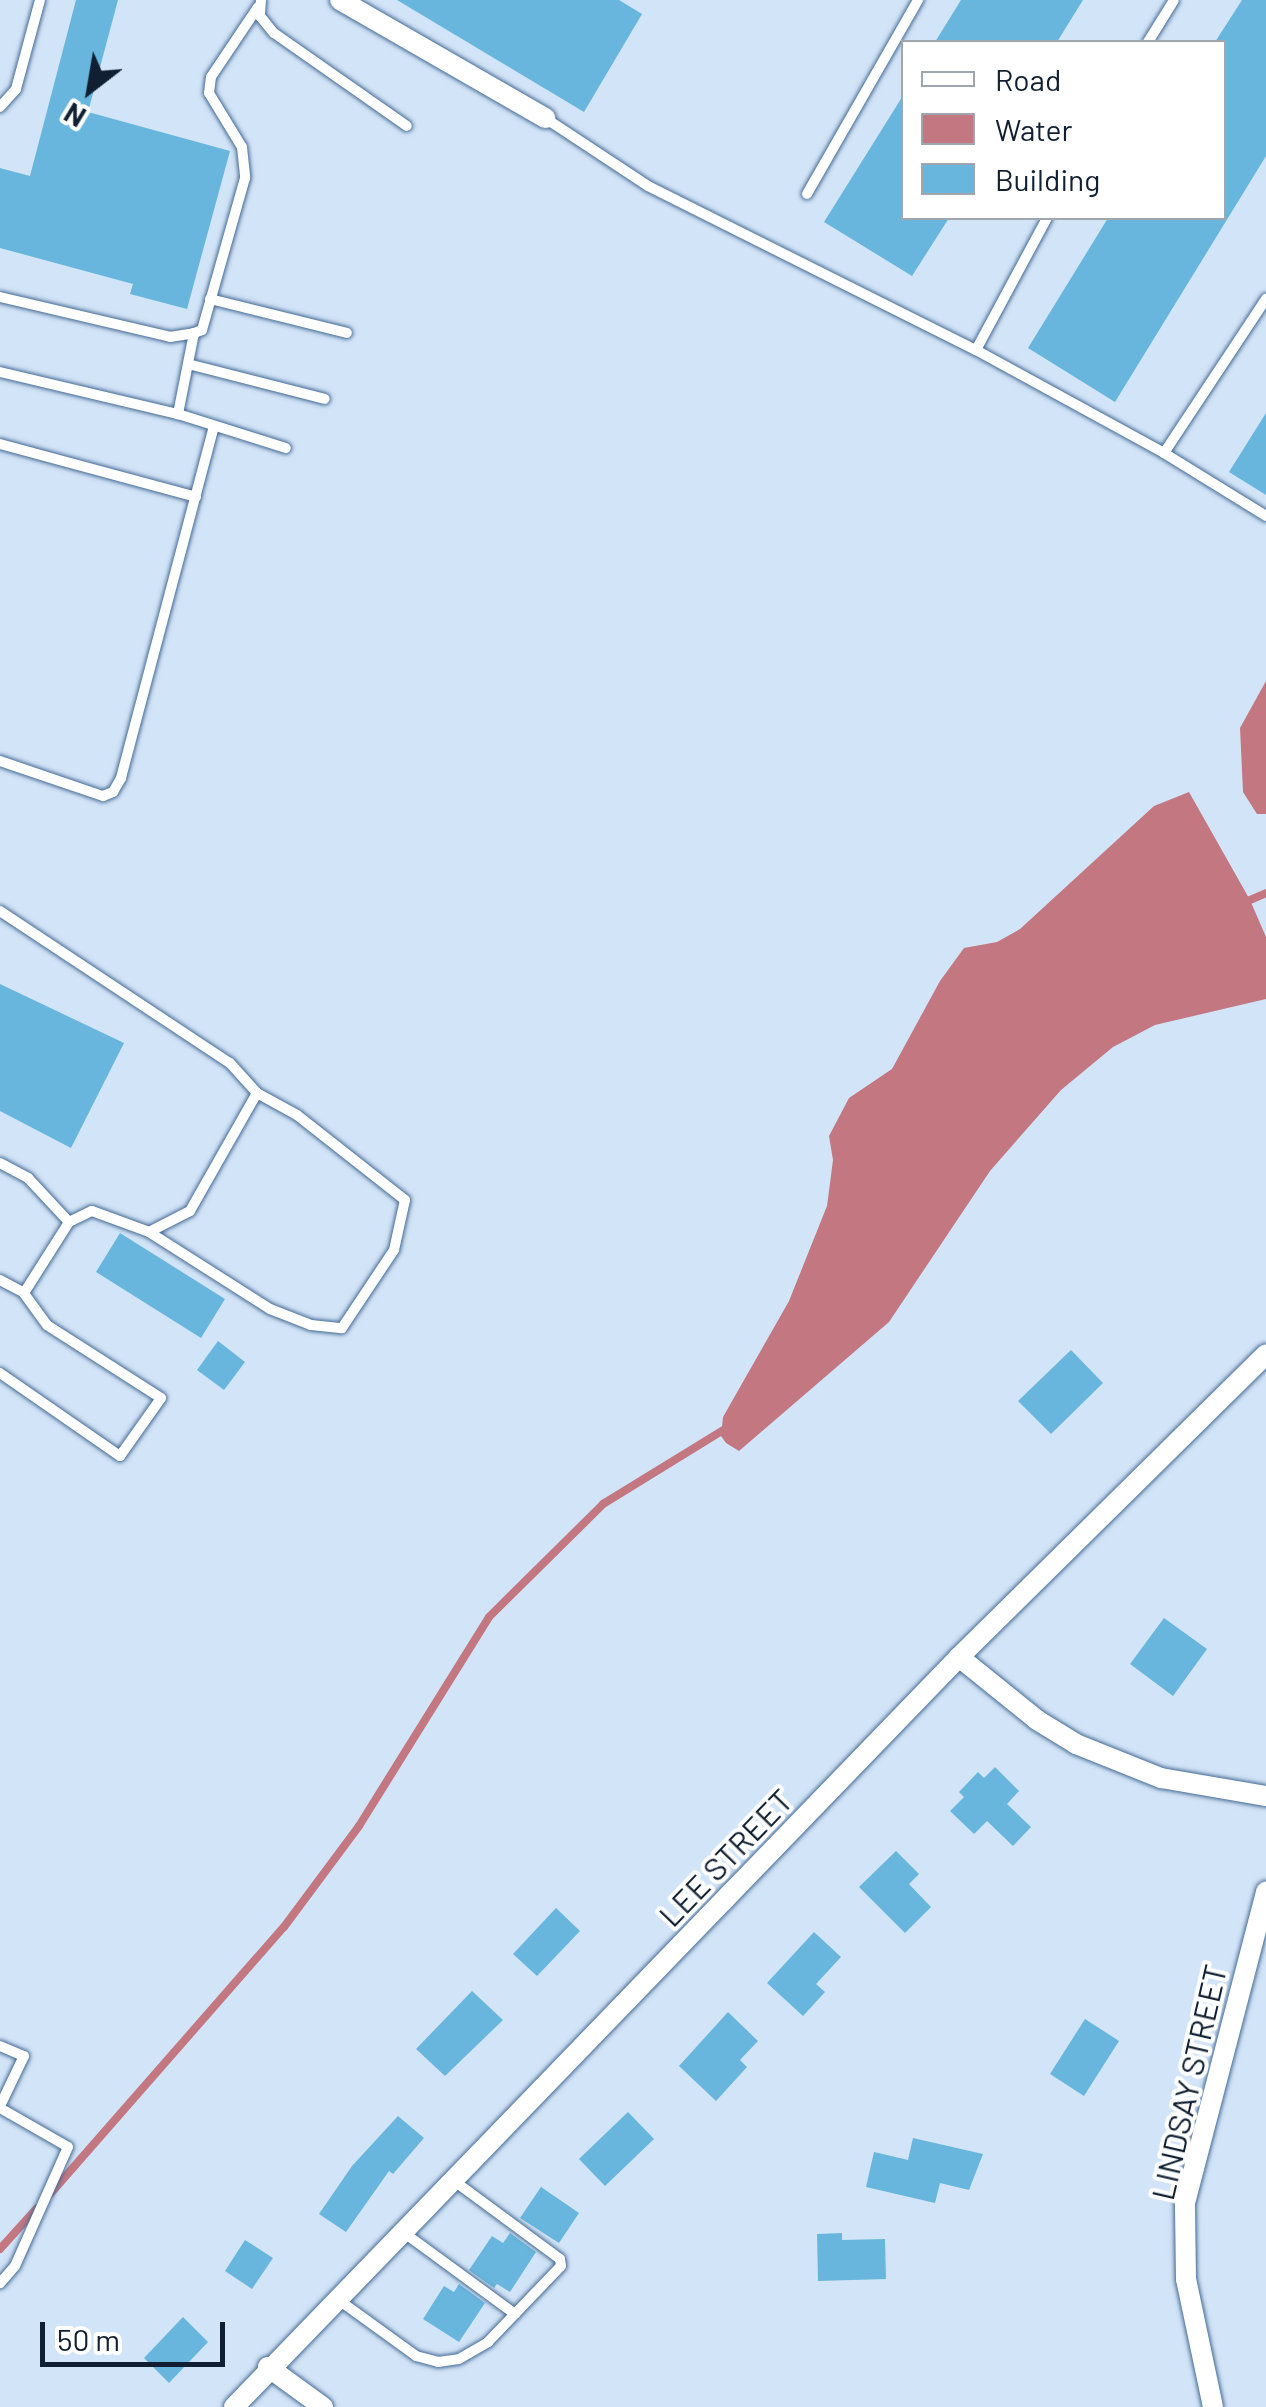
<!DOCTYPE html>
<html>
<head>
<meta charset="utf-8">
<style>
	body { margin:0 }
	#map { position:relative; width:1266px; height:2407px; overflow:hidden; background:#d2e4f7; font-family:Barlow,sans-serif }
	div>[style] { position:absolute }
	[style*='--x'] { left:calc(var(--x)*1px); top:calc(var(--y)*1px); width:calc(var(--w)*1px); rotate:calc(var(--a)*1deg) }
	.water>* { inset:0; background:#c37781 }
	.stream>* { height:8px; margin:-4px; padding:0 4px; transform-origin:4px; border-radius:4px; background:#c37781 }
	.building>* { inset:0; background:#68b6dd }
	.roads { filter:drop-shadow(0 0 2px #446a95) drop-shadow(0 0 2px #446a95) }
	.service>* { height:10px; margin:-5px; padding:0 5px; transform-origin:5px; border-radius:5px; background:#fff }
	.minor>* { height:20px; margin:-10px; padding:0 10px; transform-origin:10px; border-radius:10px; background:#fff }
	span { translate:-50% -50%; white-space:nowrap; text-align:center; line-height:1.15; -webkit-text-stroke:8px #fff; paint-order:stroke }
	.street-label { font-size:32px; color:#102032 }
	.legend { position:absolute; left:901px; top:40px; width:325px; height:180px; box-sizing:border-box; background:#fff; border:2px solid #9fa6ad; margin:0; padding:12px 18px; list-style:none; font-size:30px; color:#102032 }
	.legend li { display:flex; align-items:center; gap:20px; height:50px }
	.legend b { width:50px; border:2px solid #9fa6ad }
	.north { position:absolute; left:40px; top:40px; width:100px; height:100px; -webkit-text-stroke:8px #fff; paint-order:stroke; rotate:211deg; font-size:28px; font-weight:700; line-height:40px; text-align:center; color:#102032 }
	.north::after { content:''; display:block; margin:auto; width:35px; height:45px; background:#102032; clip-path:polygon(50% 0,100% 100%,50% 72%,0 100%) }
	.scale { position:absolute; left:40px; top:2322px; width:185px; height:45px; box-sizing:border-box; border:5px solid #102032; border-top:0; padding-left:12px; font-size:30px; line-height:35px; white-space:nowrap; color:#102032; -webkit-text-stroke:8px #fff; paint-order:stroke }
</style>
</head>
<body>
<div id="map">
	<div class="water">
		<i style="clip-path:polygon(1266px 681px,1266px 814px,1257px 814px,1243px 792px,1240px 728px)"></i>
		<i style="clip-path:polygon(1189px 792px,1250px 900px,1266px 937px,1266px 999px,1155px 1025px,1113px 1047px,1061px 1090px,990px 1171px,889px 1322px,739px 1451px,726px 1443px,721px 1436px,723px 1417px,789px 1301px,827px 1206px,833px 1160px,829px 1136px,849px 1098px,892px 1069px,940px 981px,964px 948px,997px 942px,1020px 929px,1154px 806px)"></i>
	</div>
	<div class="stream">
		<i style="--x:1243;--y:903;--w:25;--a:-23"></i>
		<i style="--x:50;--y:2194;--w:355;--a:-48.8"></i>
		<i style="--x:284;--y:1927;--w:126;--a:-53.4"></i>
		<i style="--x:359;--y:1826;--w:246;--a:-58.1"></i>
		<i style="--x:489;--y:1617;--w:161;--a:-44.7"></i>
		<i style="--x:603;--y:1504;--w:143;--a:-31.6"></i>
		<i style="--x:0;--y:2249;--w:55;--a:-47.9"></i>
	</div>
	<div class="building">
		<i style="clip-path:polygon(76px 0,118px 0,88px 112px,230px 151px,187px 309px,130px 294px,133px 284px,0 248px,0 168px,30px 176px)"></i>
		<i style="clip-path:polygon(397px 0,619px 0,642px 14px,584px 112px)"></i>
		<i style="clip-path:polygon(961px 0,1083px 0,1057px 42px,935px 42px)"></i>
		<i style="clip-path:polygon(1242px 0,1266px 0,1266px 156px,1115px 402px,1028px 348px,1108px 218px,1224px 218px,1224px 42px,1215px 42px)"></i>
		<i style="clip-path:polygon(904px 94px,904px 218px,949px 218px,912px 276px,824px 222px)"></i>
		<i style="clip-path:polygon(1266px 413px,1266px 495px,1229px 472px)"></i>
		<i style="clip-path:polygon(0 984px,124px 1043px,71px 1148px,0 1111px)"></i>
		<i style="clip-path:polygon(120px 1233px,225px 1299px,201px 1338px,96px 1272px)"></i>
		<i style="clip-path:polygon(218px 1341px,245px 1362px,224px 1390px,197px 1370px)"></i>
		<i style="clip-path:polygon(1071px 1350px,1103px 1383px,1051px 1434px,1018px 1401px)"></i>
		<i style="clip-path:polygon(1164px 1618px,1207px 1649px,1173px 1696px,1130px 1664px)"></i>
		<i style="clip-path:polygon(995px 1767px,1019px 1791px,1007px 1804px,1031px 1827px,1013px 1846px,987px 1821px,974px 1834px,950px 1811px,964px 1797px,959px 1792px,978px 1772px,984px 1778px)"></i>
		<i style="clip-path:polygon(896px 1851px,919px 1874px,909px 1884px,931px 1907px,905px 1933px,859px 1887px)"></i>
		<i style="clip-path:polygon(556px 1908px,580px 1931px,537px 1976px,513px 1954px)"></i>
		<i style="clip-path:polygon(814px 1932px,841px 1957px,816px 1984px,825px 1992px,803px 2016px,767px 1983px)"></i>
		<i style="clip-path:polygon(472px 1991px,503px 2020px,445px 2076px,416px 2049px)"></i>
		<i style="clip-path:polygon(728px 2012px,758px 2041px,740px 2060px,747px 2067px,716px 2101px,679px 2066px)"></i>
		<i style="clip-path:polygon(1085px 2019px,1119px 2041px,1084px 2096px,1050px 2074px)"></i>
		<i style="clip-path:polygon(628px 2112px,654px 2139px,605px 2186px,579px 2159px)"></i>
		<i style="clip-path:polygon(398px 2116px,424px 2138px,393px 2174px,389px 2171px,346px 2232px,319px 2214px,352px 2166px)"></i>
		<i style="clip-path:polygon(913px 2138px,983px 2154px,969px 2190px,940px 2183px,935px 2203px,866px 2187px,874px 2152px,908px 2160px)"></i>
		<i style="clip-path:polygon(541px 2187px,579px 2213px,559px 2243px,520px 2218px)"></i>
		<i style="clip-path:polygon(510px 2233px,536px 2252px,510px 2292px,497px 2284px,494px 2288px,469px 2270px,492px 2236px,503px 2243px)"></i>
		<i style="clip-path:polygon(842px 2233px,842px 2240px,885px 2239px,886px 2279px,818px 2281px,817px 2234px)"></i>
		<i style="clip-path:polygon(245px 2240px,273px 2258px,252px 2289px,225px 2271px)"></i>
		<i style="clip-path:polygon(459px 2284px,485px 2303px,459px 2342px,423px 2319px,444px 2286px,454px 2292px)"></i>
		<i style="clip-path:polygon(183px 2317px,208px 2342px,169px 2383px,144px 2358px)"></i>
	</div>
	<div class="roads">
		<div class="service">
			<i style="--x:261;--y:0;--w:16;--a:94"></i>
			<i style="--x:260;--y:16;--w:22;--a:51"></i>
			<i style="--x:274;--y:33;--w:162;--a:35"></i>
			<i style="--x:258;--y:7;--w:84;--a:123.9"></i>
			<i style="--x:211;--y:77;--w:16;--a:97"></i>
			<i style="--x:209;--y:93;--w:63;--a:58.6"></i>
			<i style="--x:242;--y:147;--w:31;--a:84"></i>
			<i style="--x:245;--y:178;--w:158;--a:105.8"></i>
			<i style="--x:202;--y:330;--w:9;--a:159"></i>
			<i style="--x:194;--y:333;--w:83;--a:101.2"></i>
			<i style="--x:178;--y:414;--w:113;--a:17.5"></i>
			<i style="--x:1148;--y:42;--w:49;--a:-58.2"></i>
			<i style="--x:0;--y:107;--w:24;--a:-48"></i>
			<i style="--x:16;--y:89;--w:92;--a:-74.9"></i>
			<i style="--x:545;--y:118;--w:123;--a:33.4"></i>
			<i style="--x:648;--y:186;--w:367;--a:26.6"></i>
			<i style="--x:807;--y:194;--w:224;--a:-60.2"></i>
			<i style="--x:1047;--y:218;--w:150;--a:118.3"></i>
			<i style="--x:976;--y:350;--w:214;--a:28.7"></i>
			<i style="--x:1164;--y:453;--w:120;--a:31.7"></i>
			<i style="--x:0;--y:297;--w:175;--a:13.2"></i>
			<i style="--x:170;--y:337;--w:24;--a:-9"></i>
			<i style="--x:210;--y:299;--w:141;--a:13.9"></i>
			<i style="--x:188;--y:364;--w:141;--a:14.3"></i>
			<i style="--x:0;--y:372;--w:183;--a:13.3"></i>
			<i style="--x:0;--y:444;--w:203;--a:15.1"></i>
			<i style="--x:1164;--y:453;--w:185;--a:-56.5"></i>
			<i style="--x:0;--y:761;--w:109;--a:18.8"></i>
			<i style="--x:103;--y:796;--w:11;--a:-22"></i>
			<i style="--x:113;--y:792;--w:16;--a:-60"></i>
			<i style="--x:121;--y:778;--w:364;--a:-75.2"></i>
			<i style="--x:0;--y:911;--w:276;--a:33.5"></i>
			<i style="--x:230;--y:1063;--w:40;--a:48"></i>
			<i style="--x:0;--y:1163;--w:32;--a:28"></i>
			<i style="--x:28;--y:1178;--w:60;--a:47"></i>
			<i style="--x:0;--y:1280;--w:27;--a:28"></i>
			<i style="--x:0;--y:1373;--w:146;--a:34.7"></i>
			<i style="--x:120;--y:1456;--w:71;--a:-54.7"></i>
			<i style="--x:161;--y:1398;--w:135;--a:-147.4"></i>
			<i style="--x:47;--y:1325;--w:39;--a:-126"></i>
			<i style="--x:24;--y:1293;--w:84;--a:-57.6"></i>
			<i style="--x:69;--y:1222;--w:25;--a:-26"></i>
			<i style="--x:92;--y:1211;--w:61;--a:20.2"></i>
			<i style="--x:149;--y:1232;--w:143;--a:32.5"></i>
			<i style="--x:270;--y:1309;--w:44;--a:21.3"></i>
			<i style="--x:311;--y:1325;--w:31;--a:6"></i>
			<i style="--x:342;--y:1328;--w:94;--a:-56.3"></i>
			<i style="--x:394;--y:1250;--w:51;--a:-77.6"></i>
			<i style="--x:405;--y:1200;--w:137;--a:-141.8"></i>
			<i style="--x:297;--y:1115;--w:46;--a:-151.2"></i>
			<i style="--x:257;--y:1093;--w:136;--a:119.6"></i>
			<i style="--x:190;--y:1211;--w:46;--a:152.9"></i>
			<i style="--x:0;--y:2046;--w:26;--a:23"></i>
			<i style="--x:24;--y:2056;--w:55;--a:115.6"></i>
			<i style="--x:0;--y:2108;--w:78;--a:29.8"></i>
			<i style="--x:68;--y:2147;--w:130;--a:114"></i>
			<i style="--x:15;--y:2266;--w:23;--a:131"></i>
			<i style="--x:403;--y:2232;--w:139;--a:36.2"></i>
			<i style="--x:336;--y:2298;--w:99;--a:35.9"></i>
			<i style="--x:416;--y:2356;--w:23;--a:15"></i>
			<i style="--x:438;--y:2362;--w:21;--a:-8"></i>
			<i style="--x:459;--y:2359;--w:34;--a:-30"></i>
			<i style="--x:488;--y:2342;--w:105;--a:-46.2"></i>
			<i style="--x:561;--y:2266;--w:7;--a:-98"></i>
			<i style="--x:560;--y:2259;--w:133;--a:-143.6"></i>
		</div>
		<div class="minor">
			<i style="--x:340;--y:0;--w:237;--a:29.9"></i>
			<i style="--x:959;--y:1657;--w:100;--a:38.9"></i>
			<i style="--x:1037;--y:1720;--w:46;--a:31.6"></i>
			<i style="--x:1076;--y:1744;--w:92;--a:21.8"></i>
			<i style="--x:1161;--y:1778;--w:107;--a:9.7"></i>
			<i style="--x:268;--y:2367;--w:68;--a:36"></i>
			<i style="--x:234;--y:2407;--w:1043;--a:-45.97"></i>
			<i style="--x:959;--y:1657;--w:431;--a:-44.6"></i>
			<i style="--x:1213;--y:2407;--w:131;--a:-101.9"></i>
			<i style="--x:1186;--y:2279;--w:76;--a:-90.8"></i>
			<i style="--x:1185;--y:2203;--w:322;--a:-75.4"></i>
		</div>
	</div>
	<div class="street-label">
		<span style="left:725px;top:1857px;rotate:-46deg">LEE STREET</span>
		<span style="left:1188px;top:2082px;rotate:-77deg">LINDSAY STREET</span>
	</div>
	<ul class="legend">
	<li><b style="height:12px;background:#fff"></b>Road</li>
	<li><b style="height:28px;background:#c37781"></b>Water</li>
	<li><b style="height:28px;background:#68b6dd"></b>Building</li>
	</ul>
	<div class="north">N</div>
	<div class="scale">50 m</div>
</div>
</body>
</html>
